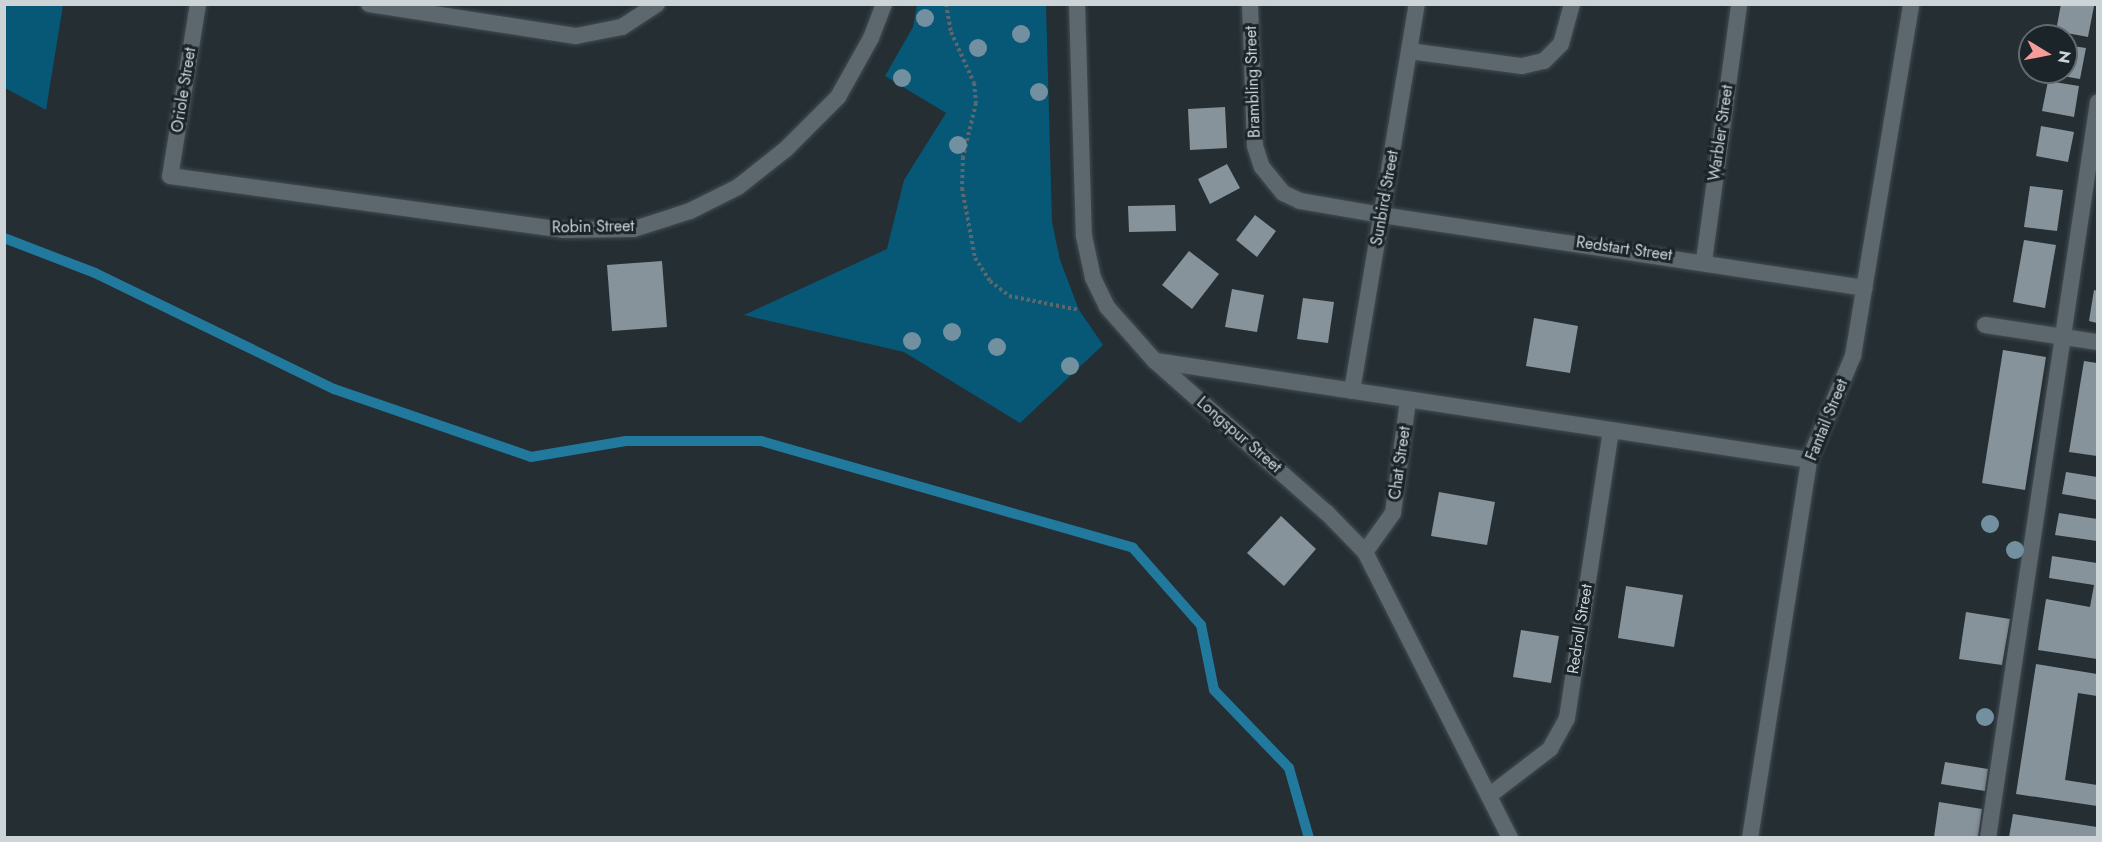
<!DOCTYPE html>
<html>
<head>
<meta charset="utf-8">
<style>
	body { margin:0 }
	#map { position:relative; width:2102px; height:842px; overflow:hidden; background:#242e33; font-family:Jost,sans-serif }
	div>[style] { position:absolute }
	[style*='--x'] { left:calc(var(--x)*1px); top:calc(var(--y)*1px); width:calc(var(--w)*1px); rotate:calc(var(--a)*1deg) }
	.green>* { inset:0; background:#075877 }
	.stream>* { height:10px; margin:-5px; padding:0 5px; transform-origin:5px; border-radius:5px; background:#21799e }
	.building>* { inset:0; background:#87939a }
	.path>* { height:4px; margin-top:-2px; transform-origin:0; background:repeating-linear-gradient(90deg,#5e676b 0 3px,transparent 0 6px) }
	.roads { filter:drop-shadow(0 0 2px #434b50) drop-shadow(0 0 2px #434b50) }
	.minor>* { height:16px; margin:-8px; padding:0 8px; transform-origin:8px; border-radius:8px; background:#5c686e }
	.trees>* { width:18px; height:18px; margin:-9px; border-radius:50%; background:#7290a0 }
	span { translate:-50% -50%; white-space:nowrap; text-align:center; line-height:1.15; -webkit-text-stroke:6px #1a2429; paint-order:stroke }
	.street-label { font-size:16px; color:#cdd4d7 }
	.frame { position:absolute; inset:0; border:6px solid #cdd4d7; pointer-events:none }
	.north { position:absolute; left:2018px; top:24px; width:60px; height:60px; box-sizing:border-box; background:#1a2429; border:2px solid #626a6f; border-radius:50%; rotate:100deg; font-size:16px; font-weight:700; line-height:24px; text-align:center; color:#cdd4d7 }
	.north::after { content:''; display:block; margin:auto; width:21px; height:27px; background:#f59b99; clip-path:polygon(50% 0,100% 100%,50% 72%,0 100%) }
</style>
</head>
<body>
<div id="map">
	<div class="green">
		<i style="clip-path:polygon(4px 5px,63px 5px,46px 110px,5px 88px)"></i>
		<i style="clip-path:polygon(917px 5px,1046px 5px,1052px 222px,1060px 260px,1079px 310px,1103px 345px,1020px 423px,904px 352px,744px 315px,887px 249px,904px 180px,946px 113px,885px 76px,913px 27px)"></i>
	</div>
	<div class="stream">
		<i style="--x:4;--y:238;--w:97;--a:21"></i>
		<i style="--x:95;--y:273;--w:266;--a:25.9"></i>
		<i style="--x:334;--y:389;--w:208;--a:19"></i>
		<i style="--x:531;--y:457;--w:96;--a:-9.6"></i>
		<i style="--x:626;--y:441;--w:135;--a:0"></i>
		<i style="--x:761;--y:441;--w:387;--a:16"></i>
		<i style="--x:1133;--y:548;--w:103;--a:48.6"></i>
		<i style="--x:1201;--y:625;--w:66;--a:78.7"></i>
		<i style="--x:1214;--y:690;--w:108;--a:46.1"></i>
		<i style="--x:1289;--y:768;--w:73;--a:74.1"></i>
	</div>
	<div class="building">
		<i style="clip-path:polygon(2061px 4px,2094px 6px,2088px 37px,2056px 31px)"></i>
		<i style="clip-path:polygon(2066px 45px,2086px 48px,2080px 79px,2045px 73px,2066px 72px)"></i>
		<i style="clip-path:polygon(2048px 81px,2079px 86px,2074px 117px,2042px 111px)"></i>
		<i style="clip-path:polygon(1225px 107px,1227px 148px,1190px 150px,1188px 109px)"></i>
		<i style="clip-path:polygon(2041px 126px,2074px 132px,2068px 162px,2036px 156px)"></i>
		<i style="clip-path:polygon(1227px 164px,1240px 188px,1210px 204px,1198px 179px)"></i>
		<i style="clip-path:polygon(2030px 186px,2063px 190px,2057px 231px,2024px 227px)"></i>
		<i style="clip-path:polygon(1175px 205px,1176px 231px,1129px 232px,1128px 206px)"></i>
		<i style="clip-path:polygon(1255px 215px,1276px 231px,1257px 257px,1236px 240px)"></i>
		<i style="clip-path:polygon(2024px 240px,2056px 245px,2045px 308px,2013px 302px)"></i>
		<i style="clip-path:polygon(1189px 251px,1219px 274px,1192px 309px,1162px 285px)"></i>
		<i style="clip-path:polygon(662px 261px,667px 327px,612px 331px,607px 265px)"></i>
		<i style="clip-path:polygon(1232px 289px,1264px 295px,1257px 332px,1225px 327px)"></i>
		<i style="clip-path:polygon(2094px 290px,2097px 291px,2097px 323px,2089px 321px)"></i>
		<i style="clip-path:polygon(1303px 298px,1334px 302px,1328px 343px,1297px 339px)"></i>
		<i style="clip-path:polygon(1534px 318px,1578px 326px,1570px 373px,1526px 366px)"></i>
		<i style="clip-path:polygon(2003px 350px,2046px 357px,2025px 490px,1982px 483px)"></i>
		<i style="clip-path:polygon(2084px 361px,2097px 363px,2097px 456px,2069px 452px)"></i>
		<i style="clip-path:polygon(2066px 472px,2097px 477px,2097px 500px,2062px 494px)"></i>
		<i style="clip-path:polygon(1439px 492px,1495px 502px,1487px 545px,1431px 536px)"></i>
		<i style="clip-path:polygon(2059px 513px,2097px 519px,2097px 541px,2055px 535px)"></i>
		<i style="clip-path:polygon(1281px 516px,1316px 549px,1284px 586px,1247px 553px)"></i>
		<i style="clip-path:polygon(2052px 556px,2097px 563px,2097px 659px,2038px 650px,2046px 599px,2090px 607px,2094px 585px,2049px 578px)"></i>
		<i style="clip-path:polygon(1626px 586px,1683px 595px,1674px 647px,1618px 638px)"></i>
		<i style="clip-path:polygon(1966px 612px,2010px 619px,2002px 665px,1959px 659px)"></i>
		<i style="clip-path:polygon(1521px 630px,1559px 636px,1551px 683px,1513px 677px)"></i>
		<i style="clip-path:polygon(2036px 664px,2097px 674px,2097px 696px,2078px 693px,2065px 780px,2097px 785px,2097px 806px,2016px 794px)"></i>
		<i style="clip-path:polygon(1945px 762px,1988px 769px,1985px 791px,1941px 784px)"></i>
		<i style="clip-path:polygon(1939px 802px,1982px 809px,1978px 837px,1934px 837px)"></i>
		<i style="clip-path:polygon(2013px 814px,2097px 827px,2097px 837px,2009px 837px)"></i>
	</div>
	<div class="path">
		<i style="--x:946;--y:4;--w:28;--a:80"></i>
		<i style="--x:951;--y:32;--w:56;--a:65.7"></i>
		<i style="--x:974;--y:83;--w:20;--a:84"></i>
		<i style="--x:976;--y:103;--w:56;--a:103.5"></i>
		<i style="--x:963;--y:157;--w:31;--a:92"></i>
		<i style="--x:962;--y:188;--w:71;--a:79.5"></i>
		<i style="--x:975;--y:258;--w:27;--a:57"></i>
		<i style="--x:990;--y:281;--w:24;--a:38"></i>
		<i style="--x:1009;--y:296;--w:71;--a:11.3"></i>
	</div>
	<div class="roads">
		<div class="minor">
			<i style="--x:198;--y:4;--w:174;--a:99.2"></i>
			<i style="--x:170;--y:176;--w:397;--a:7.8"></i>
			<i style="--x:563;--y:230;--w:71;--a:-0.8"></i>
			<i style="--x:634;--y:229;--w:59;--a:-17.8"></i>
			<i style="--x:690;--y:211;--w:54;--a:-26.6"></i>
			<i style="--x:738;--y:187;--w:61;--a:-38.4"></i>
			<i style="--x:786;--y:149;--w:74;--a:-45"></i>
			<i style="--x:838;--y:97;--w:68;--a:-60.8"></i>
			<i style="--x:871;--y:38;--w:36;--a:-69"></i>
			<i style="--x:369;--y:4;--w:209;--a:8.8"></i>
			<i style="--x:576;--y:36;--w:47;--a:-11.1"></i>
			<i style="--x:622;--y:27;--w:42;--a:-33.3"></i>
			<i style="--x:1077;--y:4;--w:232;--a:88.3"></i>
			<i style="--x:1084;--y:236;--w:43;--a:77.9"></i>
			<i style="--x:1093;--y:278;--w:32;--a:64"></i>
			<i style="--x:1107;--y:307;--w:72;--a:48.4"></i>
			<i style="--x:1155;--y:361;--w:230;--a:41.5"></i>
			<i style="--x:1327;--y:513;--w:54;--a:45.7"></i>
			<i style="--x:1365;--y:552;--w:321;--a:63.1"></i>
			<i style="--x:1250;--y:4;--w:142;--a:88"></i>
			<i style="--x:1255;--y:146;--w:22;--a:72"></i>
			<i style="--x:1262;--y:167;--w:33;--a:51"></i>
			<i style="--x:1283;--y:193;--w:19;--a:25"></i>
			<i style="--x:1300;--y:201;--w:83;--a:9.7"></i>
			<i style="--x:1382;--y:215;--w:488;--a:8.6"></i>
			<i style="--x:1409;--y:51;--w:114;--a:7.6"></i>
			<i style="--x:1522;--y:66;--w:23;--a:-13"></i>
			<i style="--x:1544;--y:61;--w:24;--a:-45"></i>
			<i style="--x:1561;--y:44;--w:41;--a:-74.6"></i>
			<i style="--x:1704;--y:261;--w:259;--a:-82.2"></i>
			<i style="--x:1985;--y:325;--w:114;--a:8.6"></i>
			<i style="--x:1156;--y:361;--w:660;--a:8.62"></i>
			<i style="--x:1352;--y:391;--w:392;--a:-80.5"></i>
			<i style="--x:1365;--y:552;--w:48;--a:-54.3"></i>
			<i style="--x:1393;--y:513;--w:113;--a:-82.4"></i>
			<i style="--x:1490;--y:795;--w:76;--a:-37.5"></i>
			<i style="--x:1550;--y:749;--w:35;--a:-61"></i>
			<i style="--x:1567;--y:718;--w:291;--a:-81.3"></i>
			<i style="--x:1750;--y:838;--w:383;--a:-81.1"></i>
			<i style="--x:1809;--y:460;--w:113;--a:-67.1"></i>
			<i style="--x:1853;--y:356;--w:357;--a:-80.6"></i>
			<i style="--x:1988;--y:838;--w:744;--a:-81.5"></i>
		</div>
	</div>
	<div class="trees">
		<i style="left:925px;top:18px"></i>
		<i style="left:1021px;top:34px"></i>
		<i style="left:978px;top:48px"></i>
		<i style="left:902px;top:78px"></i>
		<i style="left:1039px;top:92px"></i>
		<i style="left:958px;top:145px"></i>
		<i style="left:952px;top:332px"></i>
		<i style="left:912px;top:341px"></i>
		<i style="left:997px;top:347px"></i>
		<i style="left:1070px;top:366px"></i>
		<i style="left:1990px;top:524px"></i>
		<i style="left:2015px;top:550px"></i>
		<i style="left:1985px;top:717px"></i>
	</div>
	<div class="street-label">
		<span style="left:1253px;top:82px;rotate:-92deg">Brambling Street</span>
		<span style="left:184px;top:90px;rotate:-81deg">Oriole Street</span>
		<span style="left:1721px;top:133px;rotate:-82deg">Warbler Street</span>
		<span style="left:1385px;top:198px;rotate:-80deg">Sunbird Street</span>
		<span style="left:593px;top:227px;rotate:-1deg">Robin Street</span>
		<span style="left:1624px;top:249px;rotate:8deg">Redstart Street</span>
		<span style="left:1827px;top:420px;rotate:-68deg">Fantail Street</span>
		<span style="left:1239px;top:435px;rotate:41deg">Longspur Street</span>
		<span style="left:1400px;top:463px;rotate:-82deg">Chat Street</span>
		<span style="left:1580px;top:629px;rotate:-81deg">Redroll Street</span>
	</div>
	<div class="frame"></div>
	<div class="north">N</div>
</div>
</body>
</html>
